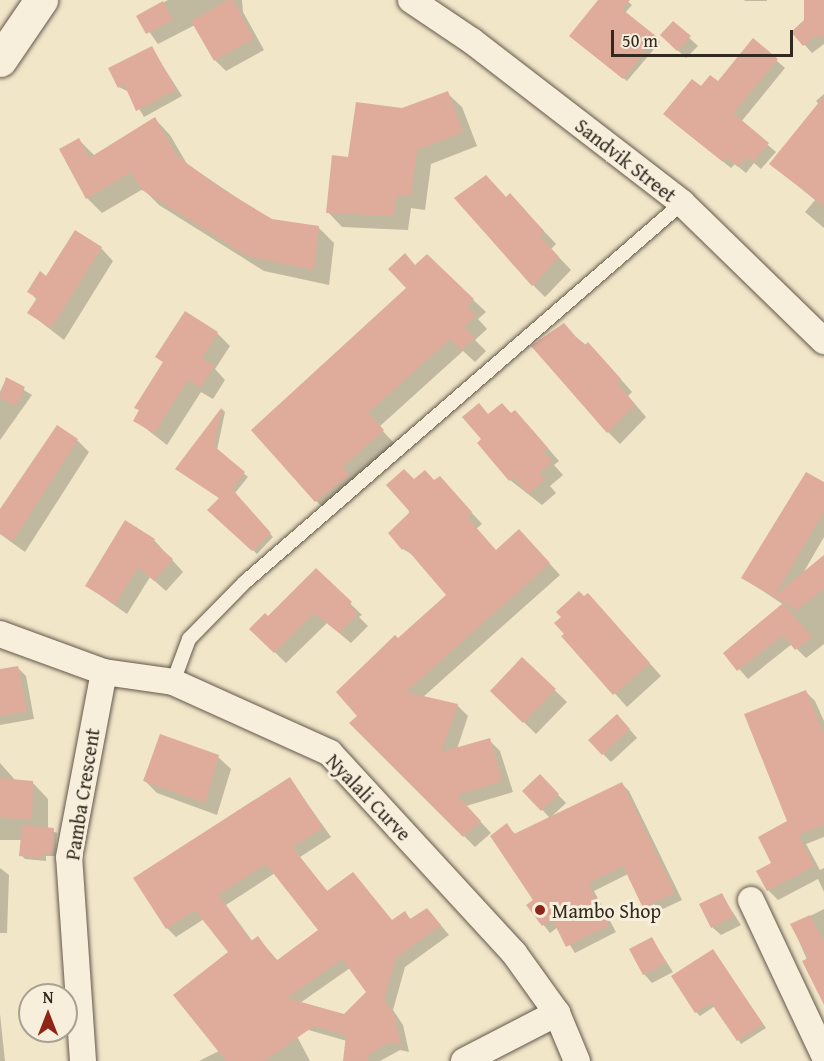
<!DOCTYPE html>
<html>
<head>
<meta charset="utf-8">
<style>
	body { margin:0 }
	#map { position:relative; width:824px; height:1061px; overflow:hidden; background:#f2e6c9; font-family:"Gentium Book Plus",serif }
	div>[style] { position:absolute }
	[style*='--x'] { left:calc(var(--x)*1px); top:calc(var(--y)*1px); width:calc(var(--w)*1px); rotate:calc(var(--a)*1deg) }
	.shadow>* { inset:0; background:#0003 }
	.building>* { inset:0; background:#dfac9b }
	.roads { filter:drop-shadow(0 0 2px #62584a) drop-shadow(0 0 2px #62584a) }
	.lane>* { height:14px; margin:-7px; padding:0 7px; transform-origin:7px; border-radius:7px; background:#f7efdc }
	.street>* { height:26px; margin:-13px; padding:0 13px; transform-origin:13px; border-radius:13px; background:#f7efdc }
	.secondary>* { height:33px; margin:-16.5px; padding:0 16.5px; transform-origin:16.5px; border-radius:16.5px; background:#f7efdc }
	.dots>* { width:16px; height:16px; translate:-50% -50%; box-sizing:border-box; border:3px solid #f7efdc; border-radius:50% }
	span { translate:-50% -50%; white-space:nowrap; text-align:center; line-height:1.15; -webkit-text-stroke:6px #f7efdc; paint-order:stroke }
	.street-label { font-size:20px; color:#32291f }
	.poi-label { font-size:20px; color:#32291f }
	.left { translate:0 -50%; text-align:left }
	.north { position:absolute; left:18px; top:983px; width:60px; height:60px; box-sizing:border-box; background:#f7efdc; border:2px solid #a8a090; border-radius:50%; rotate:0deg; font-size:16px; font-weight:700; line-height:24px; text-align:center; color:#32291f }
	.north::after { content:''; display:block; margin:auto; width:21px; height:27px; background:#8f2418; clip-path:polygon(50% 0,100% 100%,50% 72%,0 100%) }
	.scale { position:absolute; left:611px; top:30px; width:182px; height:27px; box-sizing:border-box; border:3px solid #32291f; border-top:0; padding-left:8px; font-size:18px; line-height:21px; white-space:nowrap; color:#32291f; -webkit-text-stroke:4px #f7efdc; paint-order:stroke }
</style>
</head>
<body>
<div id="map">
	<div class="shadow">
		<i style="clip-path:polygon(168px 0,242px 0,243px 12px,264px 50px,226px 71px,215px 60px,195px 25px,158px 44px,138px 16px)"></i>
		<i style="clip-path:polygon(600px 0,626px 0,632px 5px,625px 13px,660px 42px,627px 81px,575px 39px)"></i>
		<i style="clip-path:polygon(744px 0,767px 0,767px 1px,745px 1px)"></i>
		<i style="clip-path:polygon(806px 0,824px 0,824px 44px,812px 53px,793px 32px,805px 21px)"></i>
		<i style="clip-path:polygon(673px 23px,698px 46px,686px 58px,670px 43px)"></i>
		<i style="clip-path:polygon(753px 40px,785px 68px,741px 122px,776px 152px,761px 169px,754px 163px,746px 173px,735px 164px,731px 168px,673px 122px,701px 88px,718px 83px)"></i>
		<i style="clip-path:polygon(151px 47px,182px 96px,144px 117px,129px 92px,119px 87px)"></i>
		<i style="clip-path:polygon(447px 93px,462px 107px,477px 146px,431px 164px,425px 210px,411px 208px,408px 230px,342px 227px,328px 212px,349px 158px,403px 110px)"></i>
		<i style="clip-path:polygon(824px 94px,824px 110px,816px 101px)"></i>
		<i style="clip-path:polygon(155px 119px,170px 135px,187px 164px,271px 221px,318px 227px,334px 243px,329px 285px,264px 271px,159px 205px,143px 189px,102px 213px,87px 198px,79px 140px,95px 156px)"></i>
		<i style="clip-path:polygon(824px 145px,824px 228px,805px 212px,815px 200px,771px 164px)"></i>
		<i style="clip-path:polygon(506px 198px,522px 208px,556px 244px,551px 249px,571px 270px,545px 297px,533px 285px)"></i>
		<i style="clip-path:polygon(101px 248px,113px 261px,64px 340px,29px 313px,37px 300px,29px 291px)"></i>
		<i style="clip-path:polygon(427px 256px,486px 312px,478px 319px,487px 329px,475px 340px,486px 351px,475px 362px,463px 351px,379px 427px,395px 444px,329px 513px,316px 501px,416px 267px)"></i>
		<i style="clip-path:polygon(217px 333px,230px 346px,215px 369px,225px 380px,213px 399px,201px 392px,167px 445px,135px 420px,140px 411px,136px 407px,164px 363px,157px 357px)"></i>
		<i style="clip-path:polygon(576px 337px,601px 357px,632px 392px,628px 396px,646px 417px,620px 444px,608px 432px)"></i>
		<i style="clip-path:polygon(6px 379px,32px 395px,0 440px,0 392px)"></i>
		<i style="clip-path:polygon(222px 409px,225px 412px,217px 450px,248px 477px,235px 493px,273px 537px,257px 554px,209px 510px,221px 499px,177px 469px)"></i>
		<i style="clip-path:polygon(511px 414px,527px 424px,559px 461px,554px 465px,563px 475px,550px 486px,556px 493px,542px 505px,510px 480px,483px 439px,489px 416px)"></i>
		<i style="clip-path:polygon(77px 440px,89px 452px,25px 552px,0 534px,0 512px)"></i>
		<i style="clip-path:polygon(414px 481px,435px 482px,450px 489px,482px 524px,476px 529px,496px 551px,530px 542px,560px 575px,423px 697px,457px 705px,468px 716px,457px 749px,489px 740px,500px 751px,513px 792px,466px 806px,491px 833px,475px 847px,352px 723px,360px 716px,398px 640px,448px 595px,416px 557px,403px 549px)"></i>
		<i style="clip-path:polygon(824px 484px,824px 537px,802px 575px,824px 557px,824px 644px,806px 658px,792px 644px,748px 679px,725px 653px,784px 605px,743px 578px)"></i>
		<i style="clip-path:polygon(154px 540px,183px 572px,166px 591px,150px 577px,127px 614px,87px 586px)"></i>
		<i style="clip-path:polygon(316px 570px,362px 615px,359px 617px,368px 626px,351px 643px,327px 623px,286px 663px,251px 629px,268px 618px)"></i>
		<i style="clip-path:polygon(600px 607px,661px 676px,627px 707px,563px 636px)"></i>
		<i style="clip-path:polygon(522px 659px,567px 702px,536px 734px,492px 691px)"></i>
		<i style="clip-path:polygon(17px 667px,26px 676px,34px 719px,0 725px,0 671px)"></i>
		<i style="clip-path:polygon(806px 692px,815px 701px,824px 721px,824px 837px,806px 844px,820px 870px,824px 868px,824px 892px,818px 879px,778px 900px,768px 890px,789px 822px)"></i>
		<i style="clip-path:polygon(625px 724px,637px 738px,611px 762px,603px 754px)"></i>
		<i style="clip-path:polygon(218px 757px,231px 769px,217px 815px,157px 793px,145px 781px)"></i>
		<i style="clip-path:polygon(0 763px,16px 781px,32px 782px,48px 799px,48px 829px,57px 833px,55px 856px,46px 856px,46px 861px,25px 859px,21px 855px,22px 840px,0 840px)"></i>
		<i style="clip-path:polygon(540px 776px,566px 803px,552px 816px,622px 784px,629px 791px,682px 900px,652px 914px,628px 874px,594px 891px,616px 932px,575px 953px,558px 927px,550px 933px,528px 905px,535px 900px,507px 825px,515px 834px,550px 818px,524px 791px)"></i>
		<i style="clip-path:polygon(evenodd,290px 779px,331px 837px,300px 857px,328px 892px,393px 921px,404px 913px,412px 920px,427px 909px,449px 935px,405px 967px,393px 1010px,403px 1025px,409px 1052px,400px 1050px,380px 1061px,345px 1061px,347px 1041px,291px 1025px,310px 1061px,199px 1061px,219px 1051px,230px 953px,204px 919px,176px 937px,167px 928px,290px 779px,275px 873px,320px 930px,278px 961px,258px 938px,253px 942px,226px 905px,275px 873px,290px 779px,350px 968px,368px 992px,344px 1016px,300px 1003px,350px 968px)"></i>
		<i style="clip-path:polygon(0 868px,9px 875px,7px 933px,0 933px)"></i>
		<i style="clip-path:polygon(721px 894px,741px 925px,721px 935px,712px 927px)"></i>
		<i style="clip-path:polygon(824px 909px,824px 999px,792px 925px)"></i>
		<i style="clip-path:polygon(652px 939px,673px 972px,652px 983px,644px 974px)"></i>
		<i style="clip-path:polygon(713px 951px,766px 1028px,741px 1044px,715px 1006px,700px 1016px,696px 1012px)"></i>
		<i style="clip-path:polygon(0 1014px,5px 1061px,0 1061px)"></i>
	</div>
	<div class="building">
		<i style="clip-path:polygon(228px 0,233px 0,254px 38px,214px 61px,191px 21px)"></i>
		<i style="clip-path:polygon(598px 0,630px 0,622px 9px,657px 37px,623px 79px,569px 36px)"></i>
		<i style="clip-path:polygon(804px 0,824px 0,824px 37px,815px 36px,803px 46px,791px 32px,804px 20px)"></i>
		<i style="clip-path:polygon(163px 1px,173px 20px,146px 34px,136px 16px)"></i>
		<i style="clip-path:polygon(673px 21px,691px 36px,677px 51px,660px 35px)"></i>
		<i style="clip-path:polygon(753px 38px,778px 59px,733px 113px,769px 143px,753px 162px,746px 157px,738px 167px,726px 157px,723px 162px,663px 114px,692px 79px,701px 86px,710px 75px,718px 81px)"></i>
		<i style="clip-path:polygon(152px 46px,176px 90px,136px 111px,124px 84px,118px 88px,108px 68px)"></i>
		<i style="clip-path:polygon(448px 91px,463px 132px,417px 150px,411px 196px,397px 195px,394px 216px,326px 213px,332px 155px,348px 157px,356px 102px,402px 108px)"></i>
		<i style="clip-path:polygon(824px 96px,824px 206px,769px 164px)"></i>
		<i style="clip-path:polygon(155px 117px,177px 156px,219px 187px,272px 219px,319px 226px,314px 270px,247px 256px,142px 190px,131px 172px,86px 199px,59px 149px,79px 138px,89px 158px)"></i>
		<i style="clip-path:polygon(486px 175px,506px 197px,510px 193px,544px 231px,540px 236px,559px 257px,532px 286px,454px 198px)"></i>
		<i style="clip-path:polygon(75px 230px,102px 247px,51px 328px,27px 313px,37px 298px,27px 292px,40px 271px,46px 276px)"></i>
		<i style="clip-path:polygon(405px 253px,415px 265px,427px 254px,474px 299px,467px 306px,476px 315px,464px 327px,475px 338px,461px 351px,450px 339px,368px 413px,384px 430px,343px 467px,349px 475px,315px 502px,251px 430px,406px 288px,388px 269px)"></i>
		<i style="clip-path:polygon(185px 311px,218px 332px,202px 358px,214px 366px,200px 388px,188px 380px,154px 433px,133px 421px,139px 410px,134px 408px,163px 362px,155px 357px)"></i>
		<i style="clip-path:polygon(564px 323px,584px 346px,588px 342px,621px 379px,617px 383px,635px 404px,607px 433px,531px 346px)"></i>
		<i style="clip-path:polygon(6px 377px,25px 387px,16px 406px,0 398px)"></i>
		<i style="clip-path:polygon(479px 403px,488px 414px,502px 403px,511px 413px,515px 410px,548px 448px,543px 452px,552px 462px,539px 473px,545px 479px,528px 494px,514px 477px,509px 481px,477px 443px,481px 439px,462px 417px)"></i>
		<i style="clip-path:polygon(222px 407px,214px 446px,245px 472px,232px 489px,271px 533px,252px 551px,207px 510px,219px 498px,175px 469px)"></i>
		<i style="clip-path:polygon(57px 425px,78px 439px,13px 541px,0 533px,0 509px)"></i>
		<i style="clip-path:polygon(404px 469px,414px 479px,425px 470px,434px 480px,440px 476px,472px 512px,467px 517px,496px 550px,519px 529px,550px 563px,406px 692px,458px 704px,441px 752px,490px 738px,502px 781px,457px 795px,481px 821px,463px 837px,349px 723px,357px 716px,336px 692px,395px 635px,398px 638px,446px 595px,405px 547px,402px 550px,388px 533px,410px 512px,386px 485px)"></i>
		<i style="clip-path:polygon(806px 472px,824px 482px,824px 511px,775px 595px,824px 555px,824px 588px,797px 610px,741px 578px)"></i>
		<i style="clip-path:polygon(125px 520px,155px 539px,153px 542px,173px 559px,154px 581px,138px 567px,115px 604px,85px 586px)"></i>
		<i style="clip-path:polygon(316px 568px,352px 602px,349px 605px,358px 614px,339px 633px,314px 613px,274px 653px,249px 629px,265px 613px,268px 616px)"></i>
		<i style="clip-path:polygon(579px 591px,584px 596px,588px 593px,650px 663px,613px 695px,561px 636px,564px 634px,554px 623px,561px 617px,556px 612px)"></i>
		<i style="clip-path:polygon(783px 603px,812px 637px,795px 650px,783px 635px,737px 671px,723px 653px)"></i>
		<i style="clip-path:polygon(522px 657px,556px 689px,523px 723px,490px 691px)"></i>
		<i style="clip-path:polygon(18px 666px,27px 711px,0 716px,0 669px)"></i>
		<i style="clip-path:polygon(806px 690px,824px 735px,824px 824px,798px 835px,814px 866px,767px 891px,756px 871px,771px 863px,758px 837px,787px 821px,744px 714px)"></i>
		<i style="clip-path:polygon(617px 714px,630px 729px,602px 755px,588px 740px)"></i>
		<i style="clip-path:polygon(160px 734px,219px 755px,205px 803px,143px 781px)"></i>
		<i style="clip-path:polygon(540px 774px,559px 794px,541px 811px,522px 791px)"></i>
		<i style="clip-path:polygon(evenodd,290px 777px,323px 828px,292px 847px,327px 891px,353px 872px,392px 920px,405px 911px,410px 919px,427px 908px,441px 925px,396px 958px,384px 1000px,394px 1014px,401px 1045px,390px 1042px,369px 1054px,368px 1061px,343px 1061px,346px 1035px,314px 1026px,264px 1061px,226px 1061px,173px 995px,228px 952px,195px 910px,166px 929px,133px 878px,290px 777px,266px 864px,318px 930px,276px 961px,258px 936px,251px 941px,218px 895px,266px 864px,290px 777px,342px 959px,366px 992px,344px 1014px,287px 998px,342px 959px)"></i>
		<i style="clip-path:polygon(0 778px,33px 781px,32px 819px,0 818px)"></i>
		<i style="clip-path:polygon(622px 782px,675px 893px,643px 908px,623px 866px,588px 883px,609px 925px,566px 947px,552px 919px,542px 926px,526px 905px,533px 900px,490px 836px,507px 823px,514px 834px)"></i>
		<i style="clip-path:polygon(22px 825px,54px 828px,52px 853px,43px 853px,42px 858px,19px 856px)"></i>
		<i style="clip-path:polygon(722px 893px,734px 916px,711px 928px,699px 904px)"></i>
		<i style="clip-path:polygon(810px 915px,824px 943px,824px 1005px,802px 961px,808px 958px,790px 924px)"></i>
		<i style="clip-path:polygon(652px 937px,666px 963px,643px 975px,629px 949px)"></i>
		<i style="clip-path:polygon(713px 949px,763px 1024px,737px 1041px,711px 1003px,695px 1013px,671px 976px)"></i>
	</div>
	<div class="roads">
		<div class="lane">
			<i style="--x:173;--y:682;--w:46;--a:-69.6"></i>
			<i style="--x:189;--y:639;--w:80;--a:-45.5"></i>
			<i style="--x:245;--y:582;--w:578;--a:-40.93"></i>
		</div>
		<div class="street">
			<i style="--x:411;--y:0;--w:73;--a:33.9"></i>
			<i style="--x:472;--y:41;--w:265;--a:37.6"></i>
			<i style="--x:682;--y:203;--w:198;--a:44.2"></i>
			<i style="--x:0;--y:634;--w:111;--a:20.1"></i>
			<i style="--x:104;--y:672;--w:70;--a:8.2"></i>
			<i style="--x:173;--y:682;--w:172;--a:24.3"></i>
			<i style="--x:330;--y:753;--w:272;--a:47.4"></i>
			<i style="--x:514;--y:953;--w:74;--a:54.4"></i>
			<i style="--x:557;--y:1013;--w:52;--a:67.4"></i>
			<i style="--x:751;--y:900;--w:171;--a:64.8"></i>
			<i style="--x:83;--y:1061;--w:204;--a:-93.9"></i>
			<i style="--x:69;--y:857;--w:188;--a:-79.3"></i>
			<i style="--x:464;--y:1061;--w:105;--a:-27.3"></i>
		</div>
		<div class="secondary">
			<i style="--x:0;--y:60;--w:73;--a:-55.7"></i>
		</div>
	</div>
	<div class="dots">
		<i style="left:540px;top:910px;background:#8f2418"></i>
	</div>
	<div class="street-label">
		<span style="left:626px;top:160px;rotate:38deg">Sandvik Street</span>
		<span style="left:82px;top:794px;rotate:-81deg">Pamba Crescent</span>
		<span style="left:369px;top:797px;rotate:46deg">Nyalali Curve</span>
	</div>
	<div class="poi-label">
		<span class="left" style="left:552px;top:910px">Mambo Shop</span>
	</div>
	<div class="north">N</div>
	<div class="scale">50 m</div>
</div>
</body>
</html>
